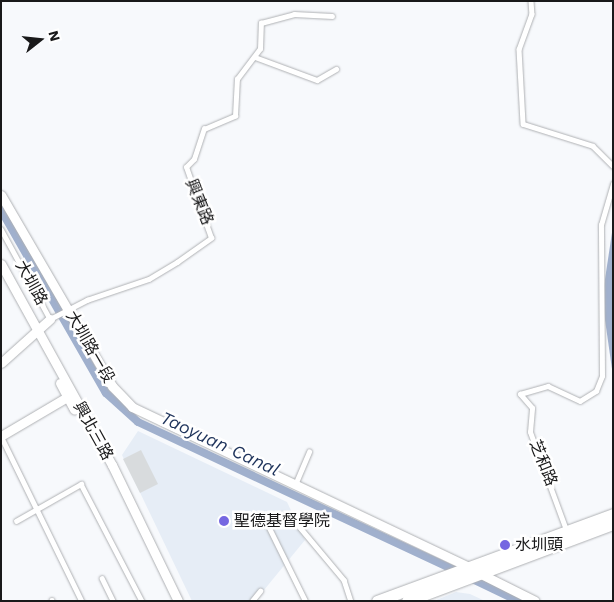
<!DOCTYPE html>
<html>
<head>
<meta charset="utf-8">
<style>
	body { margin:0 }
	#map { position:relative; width:614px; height:602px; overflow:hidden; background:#f7f9fc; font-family:"Work Sans","Noto Sans TC",sans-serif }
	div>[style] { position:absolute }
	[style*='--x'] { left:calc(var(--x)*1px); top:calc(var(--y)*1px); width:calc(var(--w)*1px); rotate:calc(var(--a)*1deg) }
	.built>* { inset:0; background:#e6edf6 }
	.water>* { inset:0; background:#a0b0cd }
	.canal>* { height:8px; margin:-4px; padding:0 4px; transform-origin:4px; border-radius:4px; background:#a0b0cd }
	.building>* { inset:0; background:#d8dbdd }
	.roads { filter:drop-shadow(0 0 1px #afb1b4) drop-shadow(0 0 1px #afb1b4) }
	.lane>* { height:4.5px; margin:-2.25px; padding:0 2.25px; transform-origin:2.25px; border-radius:2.25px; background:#fff }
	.street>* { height:9px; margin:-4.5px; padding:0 4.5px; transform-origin:4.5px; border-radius:4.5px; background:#fff }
	.secondary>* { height:11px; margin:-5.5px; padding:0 5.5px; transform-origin:5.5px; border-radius:5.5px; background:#fff }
	.dots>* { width:14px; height:14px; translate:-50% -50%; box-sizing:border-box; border:2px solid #fff; border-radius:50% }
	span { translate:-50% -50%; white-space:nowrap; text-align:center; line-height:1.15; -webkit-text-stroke:5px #fff; paint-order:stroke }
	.street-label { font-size:16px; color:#19191a }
	.poi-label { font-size:16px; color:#19191a }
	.left { translate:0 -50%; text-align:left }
	.water-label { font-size:18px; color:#1e335b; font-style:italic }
	.frame { position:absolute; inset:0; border:2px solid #19191a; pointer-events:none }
	.north { position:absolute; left:15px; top:15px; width:50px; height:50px; -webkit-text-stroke:4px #fff; paint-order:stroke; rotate:74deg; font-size:14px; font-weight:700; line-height:20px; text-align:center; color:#19191a }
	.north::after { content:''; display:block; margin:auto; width:18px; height:22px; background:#19191a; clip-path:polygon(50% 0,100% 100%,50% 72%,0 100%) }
</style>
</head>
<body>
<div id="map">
	<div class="built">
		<i style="clip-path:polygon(138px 431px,287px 502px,305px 540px,255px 601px,192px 601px,122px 455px)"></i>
		<i style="clip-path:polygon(456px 592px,470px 594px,485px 601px,434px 601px)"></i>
	</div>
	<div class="water">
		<i style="clip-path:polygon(613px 226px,613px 376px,602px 299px)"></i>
	</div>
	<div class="canal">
		<i style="--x:1;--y:210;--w:211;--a:60.2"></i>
		<i style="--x:106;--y:393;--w:43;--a:42.2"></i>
		<i style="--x:138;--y:422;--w:353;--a:25.1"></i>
		<i style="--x:468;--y:577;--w:55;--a:25.6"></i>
	</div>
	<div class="building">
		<i style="clip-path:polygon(141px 450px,158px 484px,140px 493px,123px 459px)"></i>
	</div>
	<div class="roads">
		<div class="lane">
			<i style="--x:531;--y:1;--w:13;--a:86"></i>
			<i style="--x:532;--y:14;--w:37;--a:110"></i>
			<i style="--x:519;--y:49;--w:75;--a:86.9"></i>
			<i style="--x:523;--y:124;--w:73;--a:17.4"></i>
			<i style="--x:593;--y:146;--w:28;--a:45"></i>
			<i style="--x:255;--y:57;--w:66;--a:20.4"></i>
			<i style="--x:317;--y:80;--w:22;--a:-30"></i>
			<i style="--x:1;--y:229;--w:102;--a:61.4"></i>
			<i style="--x:50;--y:319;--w:42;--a:-27.2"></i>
			<i style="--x:87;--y:300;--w:65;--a:-18.7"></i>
			<i style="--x:149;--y:279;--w:33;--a:-31"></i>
			<i style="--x:177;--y:262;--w:42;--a:-35.2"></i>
			<i style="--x:211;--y:238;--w:75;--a:-109.4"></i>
			<i style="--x:186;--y:167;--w:11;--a:-45"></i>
			<i style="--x:194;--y:159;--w:32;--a:-72"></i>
			<i style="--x:204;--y:129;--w:34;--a:-23"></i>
			<i style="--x:235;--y:116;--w:37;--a:-87"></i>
			<i style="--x:237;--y:79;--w:38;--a:-53"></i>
			<i style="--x:260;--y:49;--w:26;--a:-88"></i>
			<i style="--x:261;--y:23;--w:34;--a:-15"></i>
			<i style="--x:294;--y:14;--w:38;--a:3"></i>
			<i style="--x:1;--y:436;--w:184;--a:63.9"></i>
			<i style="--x:295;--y:485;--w:36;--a:-67"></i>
			<i style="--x:16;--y:521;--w:75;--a:-29.6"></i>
			<i style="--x:81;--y:484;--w:132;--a:62.5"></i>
			<i style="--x:566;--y:530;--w:104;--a:-110.2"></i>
			<i style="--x:530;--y:432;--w:24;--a:-85"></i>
			<i style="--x:532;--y:408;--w:18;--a:-131"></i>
			<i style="--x:520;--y:394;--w:29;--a:-16"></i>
			<i style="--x:548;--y:386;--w:35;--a:25"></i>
			<i style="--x:580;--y:401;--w:19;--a:-32"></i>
			<i style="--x:596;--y:391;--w:16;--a:-68"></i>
			<i style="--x:602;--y:376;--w:151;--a:-90.4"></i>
			<i style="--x:601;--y:225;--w:43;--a:-73.7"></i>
			<i style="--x:102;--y:578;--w:25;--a:64"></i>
			<i style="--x:52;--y:600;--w:1;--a:90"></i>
			<i style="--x:252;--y:601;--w:13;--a:-51"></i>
			<i style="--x:305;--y:601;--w:90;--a:-116.3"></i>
			<i style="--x:265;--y:520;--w:19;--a:-16"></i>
			<i style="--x:283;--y:515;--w:11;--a:22"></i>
			<i style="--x:293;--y:519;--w:80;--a:50.1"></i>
			<i style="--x:344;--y:580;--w:22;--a:72"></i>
		</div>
		<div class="street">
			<i style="--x:1;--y:195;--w:221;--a:59.8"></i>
			<i style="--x:112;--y:386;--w:29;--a:46"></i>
			<i style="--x:132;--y:407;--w:373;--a:25.4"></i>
			<i style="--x:1;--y:264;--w:230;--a:61.1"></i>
			<i style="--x:112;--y:465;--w:151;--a:64.1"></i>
			<i style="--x:1;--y:363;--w:66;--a:-41.9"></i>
			<i style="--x:60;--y:383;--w:30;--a:62"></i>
			<i style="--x:1;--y:436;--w:82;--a:-30.6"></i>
			<i style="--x:481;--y:574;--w:60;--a:26.6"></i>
		</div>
		<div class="secondary">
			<i style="--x:377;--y:601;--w:252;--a:-20.2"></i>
			<i style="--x:407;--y:601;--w:220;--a:-20.5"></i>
		</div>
	</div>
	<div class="dots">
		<i style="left:224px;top:521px;background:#7567e1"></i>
		<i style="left:505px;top:545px;background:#7567e1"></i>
	</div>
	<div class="street-label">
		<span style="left:199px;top:202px;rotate:68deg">興東路</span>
		<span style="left:31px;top:283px;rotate:61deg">大圳路</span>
		<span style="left:90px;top:347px;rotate:60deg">大圳路一段</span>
		<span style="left:93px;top:431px;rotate:61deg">興北三路</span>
		<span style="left:543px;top:463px;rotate:68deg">芝和路</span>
	</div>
	<div class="poi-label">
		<span class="left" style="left:234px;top:521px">聖德基督學院</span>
		<span class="left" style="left:515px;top:545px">水圳頭</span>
	</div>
	<div class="water-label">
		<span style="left:220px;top:444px;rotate:25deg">Taoyuan Canal</span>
	</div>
	<div class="frame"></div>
	<div class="north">N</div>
</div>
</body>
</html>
